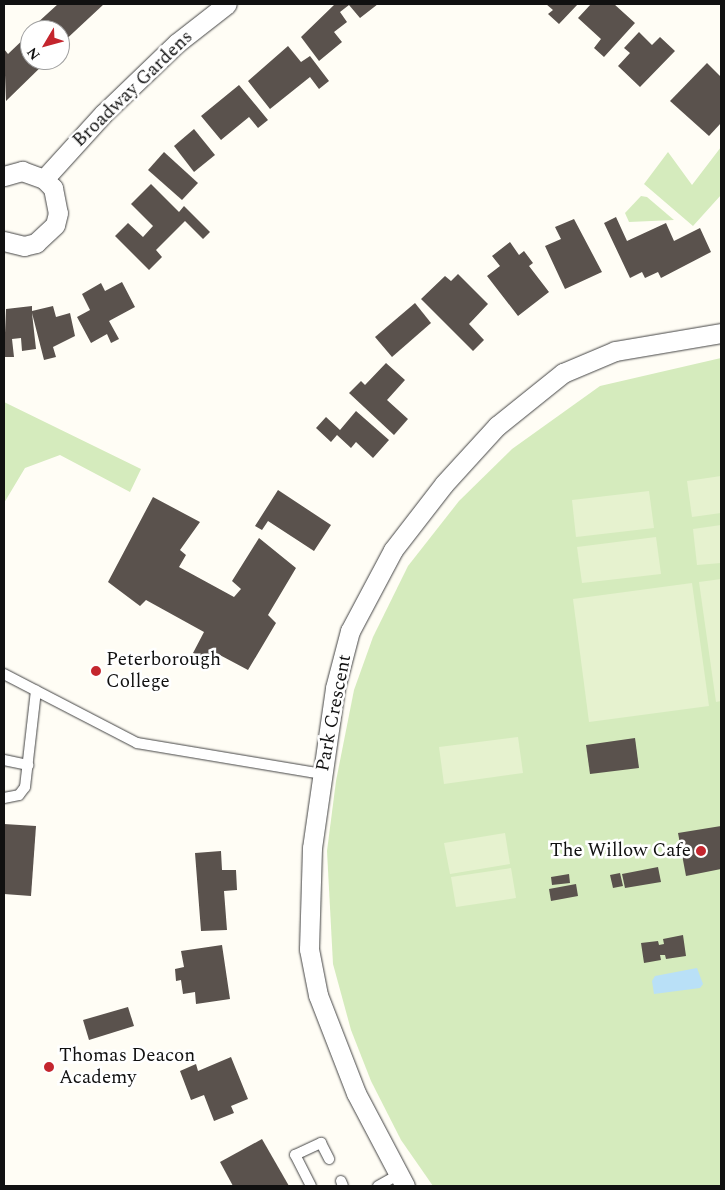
<!DOCTYPE html>
<html>
<head>
<meta charset="utf-8">
<style>
	body { margin:0 }
	#map { position:relative; width:725px; height:1190px; overflow:hidden; background:#fffdf5; font-family:Spectral,serif }
	div>[style] { position:absolute }
	[style*='--x'] { left:calc(var(--x)*1px); top:calc(var(--y)*1px); width:calc(var(--w)*1px); rotate:calc(var(--a)*1deg) }
	.green>* { inset:0; background:#d5ebbd }
	.pitch>* { inset:0; background:#e6f2cf }
	.water>* { inset:0; background:#b9e0f7 }
	.building>* { inset:0; background:#5a524d }
	.roads { filter:drop-shadow(0 0 1px #444) drop-shadow(0 0 1px #444) }
	.lane>* { height:10px; margin:-5px; padding:0 5px; transform-origin:5px; border-radius:5px; background:#fff }
	.street>* { height:19px; margin:-9.5px; padding:0 9.5px; transform-origin:9.5px; border-radius:9.5px; background:#fff }
	.dots>* { width:14px; height:14px; translate:-50% -50%; box-sizing:border-box; border:2px solid #fff; border-radius:50% }
	span { translate:-50% -50%; white-space:nowrap; text-align:center; line-height:1.15; -webkit-text-stroke:5px #fff; paint-order:stroke }
	.street-label { font-size:19px; color:#111 }
	.poi-label { font-size:19px; color:#111 }
	.left { translate:0 -50%; text-align:left }
	.right { translate:-100% -50%; text-align:right }
	.frame { position:absolute; inset:0; border:5px solid #111; pointer-events:none }
	.north { position:absolute; left:20px; top:20px; width:50px; height:50px; box-sizing:border-box; background:#fff; border:1px solid #a0a0a0; border-radius:50%; rotate:233deg; font-size:14px; font-weight:700; line-height:20px; text-align:center; color:#111 }
	.north::after { content:''; display:block; margin:auto; width:18px; height:22px; background:#c4262e; clip-path:polygon(50% 0,100% 100%,50% 72%,0 100%) }
</style>
</head>
<body>
<div id="map">
	<div class="green">
		<i style="clip-path:polygon(721px 147px,721px 195px,693px 226px,644px 184px,668px 152px,692px 185px)"></i>
		<i style="clip-path:polygon(641px 196px,647px 197px,674px 220px,629px 222px,625px 213px)"></i>
		<i style="clip-path:polygon(721px 358px,721px 1186px,433px 1186px,401px 1140px,371px 1081px,351px 1030px,333px 964px,327px 851px,336px 781px,354px 690px,373px 637px,408px 566px,459px 501px,512px 449px,600px 386px)"></i>
		<i style="clip-path:polygon(4px 402px,141px 469px,130px 492px,60px 455px,25px 468px,4px 503px)"></i>
	</div>
	<div class="pitch">
		<i style="clip-path:polygon(721px 476px,721px 513px,692px 517px,687px 481px)"></i>
		<i style="clip-path:polygon(649px 491px,654px 528px,576px 537px,572px 500px)"></i>
		<i style="clip-path:polygon(721px 525px,721px 563px,697px 565px,693px 529px)"></i>
		<i style="clip-path:polygon(656px 537px,661px 574px,582px 583px,577px 547px)"></i>
		<i style="clip-path:polygon(721px 579px,721px 701px,716px 702px,699px 582px)"></i>
		<i style="clip-path:polygon(692px 583px,709px 706px,589px 722px,573px 599px)"></i>
		<i style="clip-path:polygon(518px 737px,523px 773px,444px 784px,439px 747px)"></i>
		<i style="clip-path:polygon(505px 833px,510px 864px,450px 874px,444px 843px)"></i>
		<i style="clip-path:polygon(511px 868px,516px 898px,456px 907px,451px 877px)"></i>
	</div>
	<div class="water">
		<i style="clip-path:polygon(697px 968px,703px 984px,700px 988px,654px 994px,652px 981px,655px 976px)"></i>
	</div>
	<div class="building">
		<i style="clip-path:polygon(58px 4px,104px 4px,60px 45px,60px 30px,40px 30px,35px 25px)"></i>
		<i style="clip-path:polygon(335px 4px,378px 4px,360px 18px,349px 5px,340px 12px,347px 22px,334px 32px,342px 42px,319px 61px,301px 37px)"></i>
		<i style="clip-path:polygon(546px 4px,578px 4px,559px 24px,548px 14px,553px 10px)"></i>
		<i style="clip-path:polygon(591px 4px,614px 4px,635px 23px,604px 57px,594px 48px,601px 39px,578px 18px)"></i>
		<i style="clip-path:polygon(639px 32px,652px 45px,660px 37px,675px 51px,640px 87px,618px 66px,630px 53px,624px 48px)"></i>
		<i style="clip-path:polygon(30px 33px,30px 60px,48px 60px,6px 101px,4px 49px,8px 54px)"></i>
		<i style="clip-path:polygon(288px 46px,301px 62px,310px 56px,329px 81px,319px 89px,310px 77px,270px 109px,248px 81px)"></i>
		<i style="clip-path:polygon(707px 63px,721px 77px,721px 123px,709px 136px,670px 101px)"></i>
		<i style="clip-path:polygon(239px 85px,268px 120px,258px 128px,249px 117px,221px 140px,201px 116px)"></i>
		<i style="clip-path:polygon(194px 129px,215px 155px,194px 172px,174px 146px)"></i>
		<i style="clip-path:polygon(164px 152px,198px 183px,182px 200px,148px 170px)"></i>
		<i style="clip-path:polygon(151px 184px,179px 212px,184px 206px,210px 232px,203px 239px,185px 221px,156px 250px,162px 257px,149px 270px,115px 236px,128px 223px,143px 237px,153px 226px,131px 204px)"></i>
		<i style="clip-path:polygon(616px 217px,627px 241px,666px 223px,674px 241px,700px 228px,711px 252px,661px 278px,658px 272px,645px 278px,642px 272px,630px 278px,604px 223px)"></i>
		<i style="clip-path:polygon(574px 219px,602px 272px,565px 289px,545px 246px,561px 239px,555px 227px)"></i>
		<i style="clip-path:polygon(510px 242px,519px 255px,524px 251px,533px 263px,529px 266px,549px 292px,518px 316px,487px 276px,500px 266px,492px 256px)"></i>
		<i style="clip-path:polygon(458px 274px,488px 304px,469px 324px,484px 340px,473px 351px,421px 299px,445px 276px,451px 281px)"></i>
		<i style="clip-path:polygon(122px 282px,135px 307px,109px 321px,119px 339px,111px 343px,107px 334px,91px 343px,77px 317px,90px 310px,82px 294px,101px 283px,105px 291px)"></i>
		<i style="clip-path:polygon(415px 303px,431px 323px,392px 357px,375px 337px)"></i>
		<i style="clip-path:polygon(32px 306px,32px 311px,53px 306px,56px 317px,70px 313px,75px 336px,53px 347px,56px 357px,44px 360px,32px 313px,36px 349px,22px 351px,21px 338px,12px 339px,14px 357px,4px 357px,6px 309px)"></i>
		<i style="clip-path:polygon(386px 363px,405px 380px,387px 400px,408px 419px,394px 435px,349px 393px,361px 381px,365px 385px)"></i>
		<i style="clip-path:polygon(356px 411px,389px 440px,373px 458px,356px 442px,351px 448px,337px 435px,331px 442px,316px 428px,326px 417px,340px 430px)"></i>
		<i style="clip-path:polygon(278px 490px,331px 525px,314px 551px,268px 521px,262px 530px,255px 526px)"></i>
		<i style="clip-path:polygon(153px 497px,200px 522px,180px 550px,186px 555px,179px 567px,234px 597px,241px 589px,232px 581px,259px 538px,296px 568px,268px 615px,276px 623px,248px 670px,216px 653px,208px 661px,193px 653px,204px 632px,146px 600px,140px 606px,108px 582px)"></i>
		<i style="clip-path:polygon(635px 738px,639px 768px,590px 774px,586px 745px)"></i>
		<i style="clip-path:polygon(4px 824px,36px 826px,31px 896px,4px 894px)"></i>
		<i style="clip-path:polygon(721px 826px,721px 869px,686px 876px,678px 833px)"></i>
		<i style="clip-path:polygon(221px 851px,222px 870px,236px 870px,237px 890px,224px 891px,227px 930px,201px 931px,195px 853px)"></i>
		<i style="clip-path:polygon(658px 867px,661px 882px,625px 888px,622px 874px)"></i>
		<i style="clip-path:polygon(620px 873px,623px 886px,613px 888px,610px 875px)"></i>
		<i style="clip-path:polygon(569px 874px,570px 883px,552px 885px,551px 877px)"></i>
		<i style="clip-path:polygon(576px 884px,578px 896px,551px 901px,549px 889px)"></i>
		<i style="clip-path:polygon(683px 935px,686px 956px,666px 959px,665px 955px,660px 955px,661px 960px,644px 963px,641px 943px,658px 941px,659px 945px,664px 944px,663px 939px)"></i>
		<i style="clip-path:polygon(222px 945px,230px 999px,196px 1004px,195px 992px,183px 994px,181px 980px,176px 981px,175px 969px,184px 967px,181px 951px)"></i>
		<i style="clip-path:polygon(128px 1007px,134px 1026px,89px 1040px,83px 1020px)"></i>
		<i style="clip-path:polygon(231px 1057px,248px 1099px,231px 1106px,234px 1113px,214px 1121px,204px 1095px,191px 1100px,180px 1071px,196px 1064px,198px 1071px)"></i>
		<i style="clip-path:polygon(262px 1139px,289px 1186px,233px 1186px,220px 1162px)"></i>
	</div>
	<div class="roads">
		<div class="lane">
			<i style="--x:4;--y:674;--w:150;--a:27.4"></i>
			<i style="--x:137;--y:743;--w:188;--a:9.5"></i>
			<i style="--x:4;--y:760;--w:25;--a:12"></i>
			<i style="--x:4;--y:798;--w:15;--a:-11"></i>
			<i style="--x:19;--y:795;--w:10;--a:-53"></i>
			<i style="--x:25;--y:787;--w:97;--a:-83.5"></i>
			<i style="--x:341;--y:1181;--w:5;--a:68"></i>
			<i style="--x:311;--y:1186;--w:35;--a:-117"></i>
			<i style="--x:295;--y:1155;--w:29;--a:-25"></i>
			<i style="--x:321;--y:1143;--w:18;--a:63"></i>
			<i style="--x:378;--y:1186;--w:23;--a:-29"></i>
		</div>
		<div class="street">
			<i style="--x:4;--y:176;--w:19;--a:-16"></i>
			<i style="--x:22;--y:171;--w:23;--a:20"></i>
			<i style="--x:44;--y:179;--w:13;--a:45"></i>
			<i style="--x:53;--y:188;--w:25;--a:79"></i>
			<i style="--x:58;--y:213;--w:12;--a:104"></i>
			<i style="--x:55;--y:225;--w:26;--a:137"></i>
			<i style="--x:36;--y:243;--w:12;--a:166"></i>
			<i style="--x:24;--y:246;--w:21;--a:-166"></i>
			<i style="--x:44;--y:179;--w:88;--a:-47.8"></i>
			<i style="--x:103;--y:114;--w:103;--a:-43.8"></i>
			<i style="--x:177;--y:43;--w:63;--a:-38"></i>
			<i style="--x:405;--y:1186;--w:105;--a:-117.8"></i>
			<i style="--x:356;--y:1093;--w:105;--a:-111.2"></i>
			<i style="--x:318;--y:995;--w:47;--a:-101.1"></i>
			<i style="--x:309;--y:949;--w:101;--a:-88.3"></i>
			<i style="--x:312;--y:848;--w:162;--a:-81.8"></i>
			<i style="--x:335;--y:688;--w:59;--a:-75.3"></i>
			<i style="--x:350;--y:631;--w:92;--a:-62"></i>
			<i style="--x:393;--y:550;--w:83;--a:-52.3"></i>
			<i style="--x:444;--y:484;--w:79;--a:-47.6"></i>
			<i style="--x:497;--y:426;--w:85;--a:-38.8"></i>
			<i style="--x:563;--y:373;--w:56;--a:-22.9"></i>
			<i style="--x:615;--y:351;--w:108;--a:-9.6"></i>
		</div>
	</div>
	<div class="dots">
		<i style="left:96px;top:671px;background:#c4262e"></i>
		<i style="left:701px;top:851px;background:#c4262e"></i>
		<i style="left:49px;top:1067px;background:#c4262e"></i>
	</div>
	<div class="street-label">
		<span style="left:133px;top:89px;rotate:-44deg">Broadway Gardens</span>
		<span style="left:334px;top:713px;rotate:-79deg">Park Crescent</span>
	</div>
	<div class="poi-label">
		<span class="left" style="left:106px;top:671px">Peterborough<br>College</span>
		<span class="right" style="left:691px;top:851px">The Willow Cafe</span>
		<span class="left" style="left:59px;top:1067px">Thomas Deacon<br>Academy</span>
	</div>
	<div class="frame"></div>
	<div class="north">N</div>
</div>
</body>
</html>
